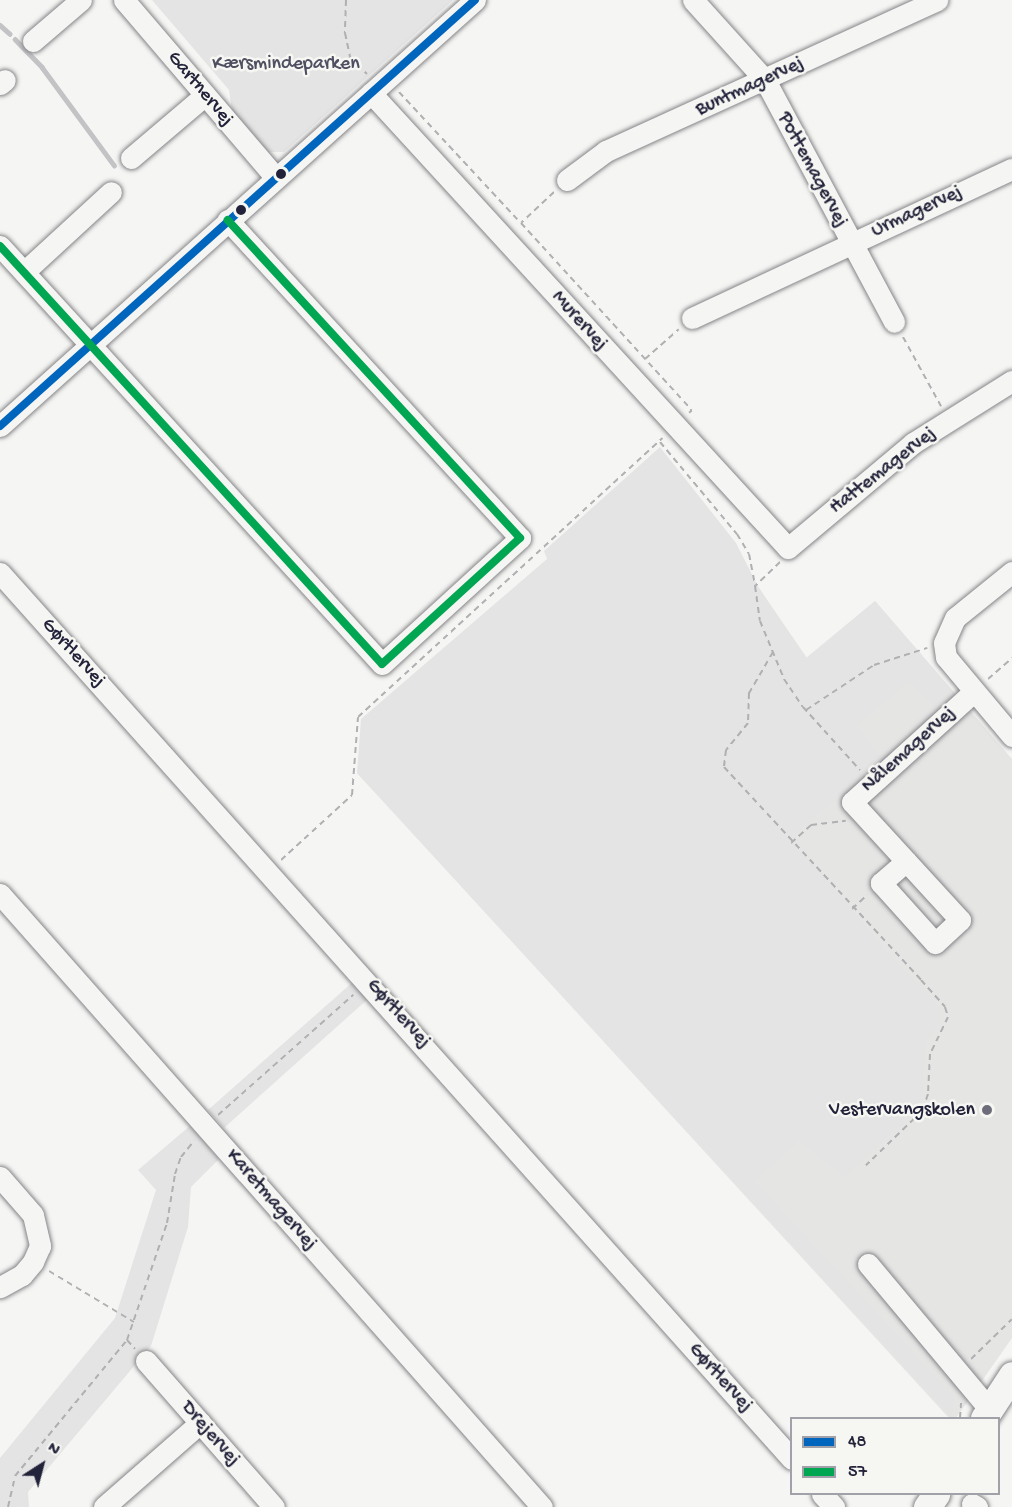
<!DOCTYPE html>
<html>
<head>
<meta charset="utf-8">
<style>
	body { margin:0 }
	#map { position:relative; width:1012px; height:1507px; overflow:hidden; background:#f5f5f3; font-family:"Gochi Hand",sans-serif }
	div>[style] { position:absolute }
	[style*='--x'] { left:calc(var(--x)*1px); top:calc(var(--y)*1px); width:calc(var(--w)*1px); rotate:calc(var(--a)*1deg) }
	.built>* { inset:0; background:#e5e5e4 }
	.green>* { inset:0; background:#e4e4e4 }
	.stream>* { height:4.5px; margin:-2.25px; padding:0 2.25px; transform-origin:2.25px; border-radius:2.25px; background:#c3c3c6 }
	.path>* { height:2px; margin-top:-1px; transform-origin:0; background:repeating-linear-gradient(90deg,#b0b0b2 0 6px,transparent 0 10.5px) }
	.roads { filter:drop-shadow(0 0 2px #858589) drop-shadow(0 0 2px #858589) }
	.minor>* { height:21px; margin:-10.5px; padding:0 10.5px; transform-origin:10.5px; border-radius:10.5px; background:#f5f5f3 }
	.major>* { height:27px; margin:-13.5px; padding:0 13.5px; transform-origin:13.5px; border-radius:13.5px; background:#f5f5f3 }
	.bus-1>* { height:8px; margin:-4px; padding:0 4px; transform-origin:4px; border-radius:4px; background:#0065bd }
	.bus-2>* { height:8px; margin:-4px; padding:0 4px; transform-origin:4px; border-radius:4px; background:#00a651 }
	.dots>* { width:16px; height:16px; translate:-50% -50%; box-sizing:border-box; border:3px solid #f6f6f2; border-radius:50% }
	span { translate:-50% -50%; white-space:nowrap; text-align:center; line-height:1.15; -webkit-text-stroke:5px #f6f6f2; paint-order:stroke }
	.park-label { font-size:20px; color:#4f4f62 }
	.street-label { font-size:20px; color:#22223b }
	.poi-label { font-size:20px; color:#22223b }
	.right { translate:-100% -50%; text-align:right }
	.legend { position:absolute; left:790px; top:1417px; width:210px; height:78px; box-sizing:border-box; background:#f6f6f2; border:2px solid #a1a1a9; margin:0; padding:8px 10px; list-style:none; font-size:18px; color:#22223b }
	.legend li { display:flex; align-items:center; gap:12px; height:30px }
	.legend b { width:30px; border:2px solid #a1a1a9 }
	.north { position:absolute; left:12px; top:1435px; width:60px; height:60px; -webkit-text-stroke:4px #f6f6f2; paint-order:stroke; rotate:36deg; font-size:16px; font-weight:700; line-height:24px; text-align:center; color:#22223b }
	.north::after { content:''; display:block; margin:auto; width:21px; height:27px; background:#22223b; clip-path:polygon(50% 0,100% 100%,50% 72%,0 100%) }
</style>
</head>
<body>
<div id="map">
	<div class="built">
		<i style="clip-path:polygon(759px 588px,807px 658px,875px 601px,1012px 759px,1012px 1338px,956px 1418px,949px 1418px,357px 773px)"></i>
	</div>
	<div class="green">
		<i style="clip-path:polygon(152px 0,453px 0,284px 152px,268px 152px,232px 110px,229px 90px)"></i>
		<i style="clip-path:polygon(660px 447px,736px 543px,759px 588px,806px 658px,875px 601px,951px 689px,934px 707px,909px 682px,857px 725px,881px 757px,793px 838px,883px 947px,940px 1008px,940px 1021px,926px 1044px,921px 1101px,916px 1111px,845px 1177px,799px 1141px,755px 1181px,955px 1397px,952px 1418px,357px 773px,361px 719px,547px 559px,544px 551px)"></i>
		<i style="clip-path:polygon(354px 981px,369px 998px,224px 1128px,208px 1110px)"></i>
		<i style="clip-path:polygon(191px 1125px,219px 1159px,191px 1187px,188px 1227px,151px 1346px,28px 1492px,29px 1507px,0 1507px,0 1458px,115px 1318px,156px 1190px,138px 1170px)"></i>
	</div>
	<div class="stream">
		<i style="--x:0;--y:25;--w:13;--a:42"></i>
		<i style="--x:15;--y:39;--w:39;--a:46"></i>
		<i style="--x:42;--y:67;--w:122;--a:53.7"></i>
	</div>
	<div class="path">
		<i style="--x:346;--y:0;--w:33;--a:92"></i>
		<i style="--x:345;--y:33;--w:25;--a:78"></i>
		<i style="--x:350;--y:57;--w:24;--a:45"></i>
		<i style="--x:399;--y:92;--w:178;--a:47.1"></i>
		<i style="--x:554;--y:192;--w:45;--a:136.8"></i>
		<i style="--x:521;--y:223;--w:253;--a:47.6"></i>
		<i style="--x:692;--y:410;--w:4;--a:135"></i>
		<i style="--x:903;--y:337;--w:79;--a:61.2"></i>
		<i style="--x:645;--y:359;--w:45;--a:-41.4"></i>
		<i style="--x:660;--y:442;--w:120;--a:50.1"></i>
		<i style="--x:737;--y:534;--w:23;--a:59"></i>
		<i style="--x:749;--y:554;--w:33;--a:79"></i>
		<i style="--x:780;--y:562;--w:35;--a:136"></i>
		<i style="--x:755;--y:586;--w:35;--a:82"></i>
		<i style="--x:760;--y:621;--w:63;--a:67.5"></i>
		<i style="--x:784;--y:679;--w:34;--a:56"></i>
		<i style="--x:803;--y:707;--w:85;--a:47.9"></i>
		<i style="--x:773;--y:652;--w:48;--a:120.3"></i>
		<i style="--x:749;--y:693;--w:30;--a:92"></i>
		<i style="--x:748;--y:723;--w:35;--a:129"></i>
		<i style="--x:726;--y:750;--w:17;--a:97"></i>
		<i style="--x:724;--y:767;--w:290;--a:47.2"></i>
		<i style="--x:921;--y:980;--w:36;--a:48"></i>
		<i style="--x:945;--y:1007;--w:10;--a:73"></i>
		<i style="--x:948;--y:1017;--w:41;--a:115.9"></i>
		<i style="--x:930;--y:1054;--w:40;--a:92.9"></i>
		<i style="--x:928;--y:1094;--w:18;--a:109"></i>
		<i style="--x:922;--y:1111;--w:78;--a:136"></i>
		<i style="--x:988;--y:679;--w:32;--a:-41"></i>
		<i style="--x:806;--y:710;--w:82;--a:-33.5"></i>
		<i style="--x:874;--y:665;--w:56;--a:-17.8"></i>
		<i style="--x:791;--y:843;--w:27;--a:-42"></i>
		<i style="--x:811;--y:825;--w:35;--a:-7"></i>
		<i style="--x:281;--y:860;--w:96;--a:-42.5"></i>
		<i style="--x:352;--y:795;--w:78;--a:-85.6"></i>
		<i style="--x:358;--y:717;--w:413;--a:-42.5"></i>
		<i style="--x:852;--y:909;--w:21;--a:-43"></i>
		<i style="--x:218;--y:1115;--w:181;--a:-41.6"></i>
		<i style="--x:49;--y:1271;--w:99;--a:31"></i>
		<i style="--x:127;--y:1340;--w:12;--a:48"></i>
		<i style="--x:971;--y:1359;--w:57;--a:-44.3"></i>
		<i style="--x:960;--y:1418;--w:15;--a:-86"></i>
		<i style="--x:8;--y:1507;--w:32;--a:-77"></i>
		<i style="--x:15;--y:1476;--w:176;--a:-50.5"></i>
		<i style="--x:127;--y:1340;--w:124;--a:-71.1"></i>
		<i style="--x:167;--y:1223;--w:50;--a:-80.7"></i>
		<i style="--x:175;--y:1174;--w:18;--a:-71"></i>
		<i style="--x:181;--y:1157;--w:21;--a:-51"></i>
	</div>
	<div class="roads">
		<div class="minor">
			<i style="--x:124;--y:0;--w:233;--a:49.5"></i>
			<i style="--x:693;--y:0;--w:108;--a:48"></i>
			<i style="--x:765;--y:80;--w:274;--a:61.9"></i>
			<i style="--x:33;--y:41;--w:63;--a:-40.5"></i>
			<i style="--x:0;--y:84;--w:6;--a:-39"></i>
			<i style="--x:371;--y:93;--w:617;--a:47.5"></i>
			<i style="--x:788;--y:548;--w:163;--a:-40"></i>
			<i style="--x:913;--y:443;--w:117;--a:-32.1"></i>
			<i style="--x:131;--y:158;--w:97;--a:-40.4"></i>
			<i style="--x:567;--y:180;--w:49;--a:-36.6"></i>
			<i style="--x:606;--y:151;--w:364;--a:-24.5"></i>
			<i style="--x:0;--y:246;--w:566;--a:47.58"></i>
			<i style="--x:382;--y:664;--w:187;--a:-42.4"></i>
			<i style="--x:520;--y:538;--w:432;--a:-132.6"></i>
			<i style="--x:24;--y:272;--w:118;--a:-42.6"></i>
			<i style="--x:692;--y:318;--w:353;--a:-25"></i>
			<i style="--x:0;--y:426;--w:638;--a:-41.89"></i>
			<i style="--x:1012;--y:572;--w:73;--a:141.1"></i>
			<i style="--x:955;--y:618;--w:27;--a:114"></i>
			<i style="--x:944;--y:643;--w:14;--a:82"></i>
			<i style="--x:946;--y:657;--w:103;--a:50.1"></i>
			<i style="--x:0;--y:573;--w:1188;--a:48.21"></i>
			<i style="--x:906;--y:861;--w:80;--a:47.5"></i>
			<i style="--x:960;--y:920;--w:34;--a:137"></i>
			<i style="--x:935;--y:943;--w:81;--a:-132"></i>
			<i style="--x:881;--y:883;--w:33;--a:-41"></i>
			<i style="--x:906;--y:861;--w:80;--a:-132.5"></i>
			<i style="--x:852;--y:802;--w:162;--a:-42.2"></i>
			<i style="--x:0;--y:894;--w:818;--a:48.52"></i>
			<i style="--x:0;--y:1177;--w:50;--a:49"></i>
			<i style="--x:33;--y:1215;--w:32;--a:77"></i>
			<i style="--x:40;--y:1246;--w:17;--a:114"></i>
			<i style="--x:33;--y:1262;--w:17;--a:130"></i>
			<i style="--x:22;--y:1275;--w:25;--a:151"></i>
			<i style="--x:868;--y:1264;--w:190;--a:50.1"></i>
			<i style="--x:146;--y:1361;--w:194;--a:48.8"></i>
			<i style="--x:822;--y:1494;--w:18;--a:47"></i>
			<i style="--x:972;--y:1504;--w:6;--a:31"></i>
			<i style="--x:104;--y:1507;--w:128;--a:-41.2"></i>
		</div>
		<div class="major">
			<i style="--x:984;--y:1418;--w:51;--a:-56.9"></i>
			<i style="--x:927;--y:1507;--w:16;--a:-55"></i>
		</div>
	</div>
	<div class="bus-1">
		<i style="--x:0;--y:426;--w:638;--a:-41.89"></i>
	</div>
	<div class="bus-2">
		<i style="--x:0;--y:246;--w:566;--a:47.58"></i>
		<i style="--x:382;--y:664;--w:187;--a:-42.4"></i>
		<i style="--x:520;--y:538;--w:432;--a:-132.6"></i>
	</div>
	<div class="dots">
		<i style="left:281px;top:174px;background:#22223b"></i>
		<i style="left:241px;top:210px;background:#22223b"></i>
		<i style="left:987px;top:1110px;background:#6c6c7b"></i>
	</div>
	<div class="park-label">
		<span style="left:286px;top:64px">Kærsmindeparken</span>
	</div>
	<div class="street-label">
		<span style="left:750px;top:87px;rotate:-25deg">Buntmagervej</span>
		<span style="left:200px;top:89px;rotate:50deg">Gartnervej</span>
		<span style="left:812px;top:170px;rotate:62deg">Pottemagervej</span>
		<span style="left:917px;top:212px;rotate:-25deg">Urmagervej</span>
		<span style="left:579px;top:321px;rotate:48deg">Murervej</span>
		<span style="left:883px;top:471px;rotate:-38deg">Hattemagervej</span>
		<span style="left:73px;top:653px;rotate:48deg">Gørtlervej</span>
		<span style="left:909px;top:750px;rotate:-42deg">Nålemagervej</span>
		<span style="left:398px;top:1014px;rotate:48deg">Gørtlervej</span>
		<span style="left:271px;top:1200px;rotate:49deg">Karetmagervej</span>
		<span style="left:720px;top:1378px;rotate:48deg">Gørtlervej</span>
		<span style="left:210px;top:1434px;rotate:49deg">Drejervej</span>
	</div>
	<div class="poi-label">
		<span class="right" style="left:975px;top:1110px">Vestervangskolen</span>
	</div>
	<ul class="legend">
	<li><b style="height:8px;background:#0065bd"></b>48</li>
	<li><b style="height:8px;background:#00a651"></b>57</li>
	</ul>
	<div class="north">N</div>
</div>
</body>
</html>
